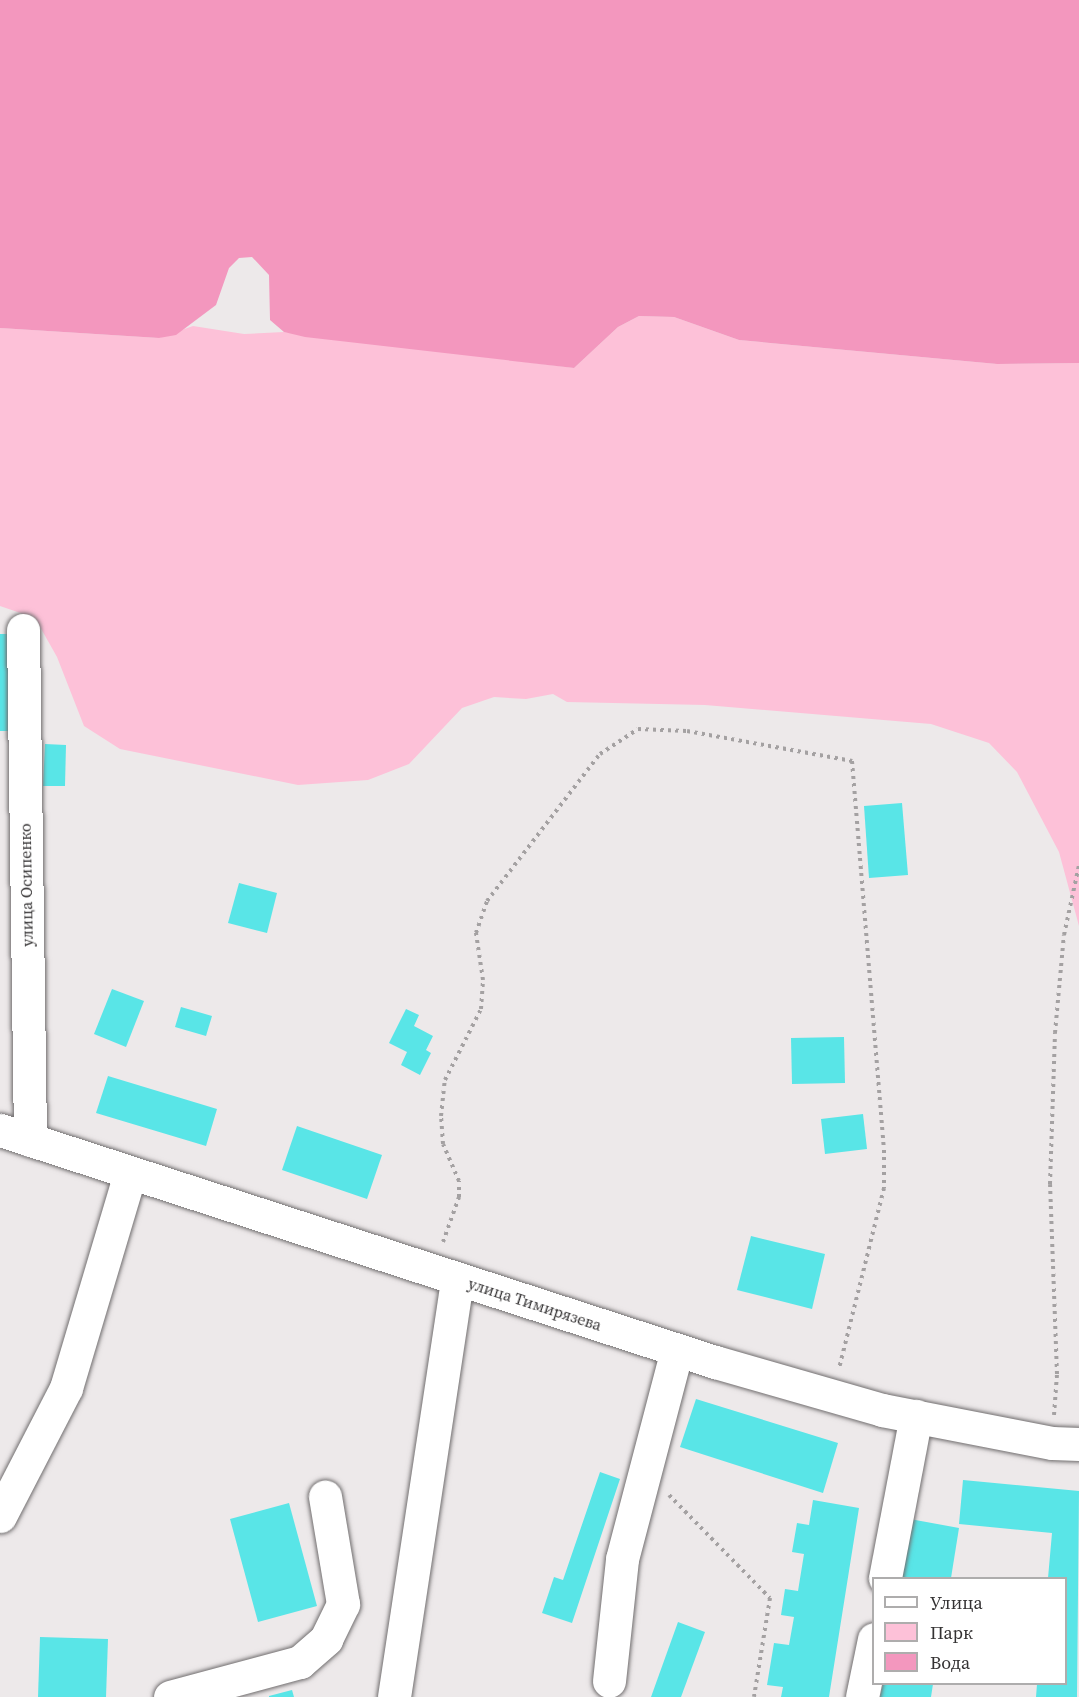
<!DOCTYPE html>
<html>
<head>
<meta charset="utf-8">
<style>
	body { margin:0 }
	#map { position:relative; width:1079px; height:1697px; overflow:hidden; background:#ede9ea; font-family:"Source Serif 4",serif }
	div>[style] { position:absolute }
	[style*='--x'] { left:calc(var(--x)*1px); top:calc(var(--y)*1px); width:calc(var(--w)*1px); rotate:calc(var(--a)*1deg) }
	.green>* { inset:0; background:#fdc1d8 }
	.water>* { inset:0; background:#f397be }
	.building>* { inset:0; background:#59e5e7 }
	.path>* { height:4px; margin-top:-2px; transform-origin:0; background:repeating-linear-gradient(90deg,#a4a1a2 0 3px,transparent 0 7.5px) }
	.roads { filter:drop-shadow(0 0 2px #716e6f) drop-shadow(0 0 2px #716e6f) }
	.minor>* { height:33px; margin:-16.5px; padding:0 16.5px; transform-origin:16.5px; border-radius:16.5px; background:#fff }
	.major>* { height:33px; margin:-16.5px; padding:0 16.5px; transform-origin:16.5px; border-radius:16.5px; background:#fff }
	span { translate:-50% -50%; white-space:nowrap; text-align:center; line-height:1.15; -webkit-text-stroke:6px #fff; paint-order:stroke }
	.street-label { font-size:16px; color:#343233 }
	.legend { position:absolute; left:872px; top:1577px; width:195px; height:108px; box-sizing:border-box; background:#fff; border:2px solid #aeadad; margin:0; padding:8px 10px; list-style:none; font-size:18px; color:#343233 }
	.legend li { display:flex; align-items:center; gap:12px; height:30px }
	.legend b { width:30px; border:2px solid #aeadad }
</style>
</head>
<body>
<div id="map">
	<div class="green">
		<i style="clip-path:polygon(639px 316px,674px 317px,739px 340px,997px 364px,1079px 363px,1079px 926px,1059px 852px,1017px 772px,989px 743px,931px 724px,705px 705px,567px 702px,553px 694px,526px 699px,494px 697px,462px 708px,409px 764px,368px 780px,298px 785px,120px 749px,84px 726px,57px 657px,35px 618px,0 606px,0 328px,159px 338px,193px 326px,244px 334px,284px 332px,574px 368px,618px 327px)"></i>
	</div>
	<div class="water">
		<i style="clip-path:polygon(0 0,1079px 0,1079px 363px,997px 364px,739px 340px,674px 317px,639px 316px,618px 327px,574px 368px,305px 337px,284px 332px,270px 320px,269px 275px,252px 257px,239px 258px,229px 268px,216px 305px,176px 335px,159px 338px,0 328px)"></i>
	</div>
	<div class="building">
		<i style="clip-path:polygon(0 634px,19px 634px,17px 731px,0 731px)"></i>
		<i style="clip-path:polygon(45px 744px,66px 745px,65px 786px,43px 786px)"></i>
		<i style="clip-path:polygon(902px 803px,908px 875px,869px 878px,864px 806px)"></i>
		<i style="clip-path:polygon(239px 883px,277px 893px,267px 933px,228px 923px)"></i>
		<i style="clip-path:polygon(112px 989px,144px 1001px,126px 1047px,94px 1034px)"></i>
		<i style="clip-path:polygon(181px 1007px,212px 1016px,206px 1036px,175px 1027px)"></i>
		<i style="clip-path:polygon(406px 1009px,419px 1015px,414px 1026px,433px 1036px,426px 1050px,431px 1053px,420px 1075px,401px 1065px,407px 1052px,389px 1043px)"></i>
		<i style="clip-path:polygon(844px 1037px,845px 1083px,792px 1084px,791px 1038px)"></i>
		<i style="clip-path:polygon(108px 1076px,217px 1109px,206px 1146px,96px 1113px)"></i>
		<i style="clip-path:polygon(863px 1114px,867px 1149px,825px 1154px,821px 1119px)"></i>
		<i style="clip-path:polygon(297px 1126px,382px 1155px,367px 1199px,282px 1170px)"></i>
		<i style="clip-path:polygon(751px 1236px,825px 1254px,812px 1309px,737px 1290px)"></i>
		<i style="clip-path:polygon(696px 1399px,838px 1443px,823px 1493px,680px 1447px)"></i>
		<i style="clip-path:polygon(600px 1472px,620px 1479px,572px 1623px,542px 1613px,554px 1577px,563px 1580px)"></i>
		<i style="clip-path:polygon(963px 1480px,1079px 1491px,1077px 1697px,1036px 1697px,1037px 1684px,1066px 1684px,1066px 1578px,1048px 1578px,1052px 1533px,959px 1524px)"></i>
		<i style="clip-path:polygon(813px 1500px,859px 1508px,829px 1697px,781px 1697px,783px 1687px,767px 1685px,774px 1643px,789px 1645px,794px 1617px,781px 1615px,785px 1589px,798px 1591px,804px 1554px,792px 1552px,797px 1523px,809px 1525px)"></i>
		<i style="clip-path:polygon(289px 1503px,317px 1606px,258px 1622px,230px 1519px)"></i>
		<i style="clip-path:polygon(910px 1519px,959px 1528px,951px 1578px,900px 1578px)"></i>
		<i style="clip-path:polygon(678px 1622px,705px 1632px,681px 1697px,651px 1697px)"></i>
		<i style="clip-path:polygon(40px 1637px,108px 1639px,106px 1697px,38px 1697px)"></i>
		<i style="clip-path:polygon(883px 1684px,933px 1684px,931px 1697px,880px 1697px)"></i>
		<i style="clip-path:polygon(292px 1690px,294px 1697px,269px 1697px,269px 1696px)"></i>
	</div>
	<div class="path">
		<i style="--x:443;--y:1242;--w:48;--a:-70.4"></i>
		<i style="--x:459;--y:1197;--w:16;--a:-90"></i>
		<i style="--x:459;--y:1181;--w:40;--a:-113.4"></i>
		<i style="--x:443;--y:1144;--w:28;--a:-94"></i>
		<i style="--x:441;--y:1116;--w:36;--a:-84"></i>
		<i style="--x:445;--y:1080;--w:80;--a:-63.1"></i>
		<i style="--x:481;--y:1009;--w:29;--a:-86"></i>
		<i style="--x:483;--y:980;--w:48;--a:-98.5"></i>
		<i style="--x:476;--y:933;--w:34;--a:-71"></i>
		<i style="--x:487;--y:901;--w:185;--a:-52.5"></i>
		<i style="--x:600;--y:754;--w:45;--a:-33.3"></i>
		<i style="--x:638;--y:729;--w:49;--a:2.3"></i>
		<i style="--x:687;--y:731;--w:168;--a:10.3"></i>
		<i style="--x:852;--y:761;--w:390;--a:85.3"></i>
		<i style="--x:884;--y:1150;--w:38;--a:90"></i>
		<i style="--x:884;--y:1188;--w:186;--a:104"></i>
		<i style="--x:1054;--y:1415;--w:41;--a:-85.8"></i>
		<i style="--x:1057;--y:1374;--w:190;--a:-92.1"></i>
		<i style="--x:1050;--y:1184;--w:151;--a:-88.1"></i>
		<i style="--x:1055;--y:1033;--w:98;--a:-84.8"></i>
		<i style="--x:1064;--y:935;--w:72;--a:-77.9"></i>
		<i style="--x:669;--y:1495;--w:144;--a:45.6"></i>
		<i style="--x:770;--y:1598;--w:100;--a:99.2"></i>
	</div>
	<div class="roads">
		<div class="minor">
			<i style="--x:23;--y:630;--w:510;--a:89.21"></i>
			<i style="--x:0;--y:1516;--w:144;--a:-62.7"></i>
			<i style="--x:66;--y:1388;--w:224;--a:-73.4"></i>
			<i style="--x:885;--y:1578;--w:165;--a:-79.2"></i>
			<i style="--x:609;--y:1681;--w:123;--a:-83.9"></i>
			<i style="--x:622;--y:1559;--w:216;--a:-75.3"></i>
			<i style="--x:170;--y:1697;--w:135;--a:-15.1"></i>
			<i style="--x:300;--y:1662;--w:35;--a:-41"></i>
			<i style="--x:326;--y:1639;--w:39;--a:-64"></i>
			<i style="--x:343;--y:1604;--w:109;--a:-99.5"></i>
			<i style="--x:394;--y:1697;--w:423;--a:-81.4"></i>
			<i style="--x:862;--y:1697;--w:59;--a:-78.3"></i>
		</div>
		<div class="major">
			<i style="--x:0;--y:1130;--w:752;--a:17.98"></i>
			<i style="--x:715;--y:1362;--w:174;--a:16"></i>
			<i style="--x:882;--y:1410;--w:173;--a:11"></i>
			<i style="--x:1052;--y:1443;--w:27;--a:2"></i>
		</div>
	</div>
	<div class="street-label">
		<span style="left:26px;top:885px;rotate:-91deg">улица Осипенко</span>
		<span style="left:535px;top:1304px;rotate:18deg">улица Тимирязева</span>
	</div>
	<ul class="legend">
	<li><b style="height:8px;background:#fff"></b>Улица</li>
	<li><b style="height:16px;background:#fdc1d8"></b>Парк</li>
	<li><b style="height:16px;background:#f397be"></b>Вода</li>
	</ul>
</div>
</body>
</html>
